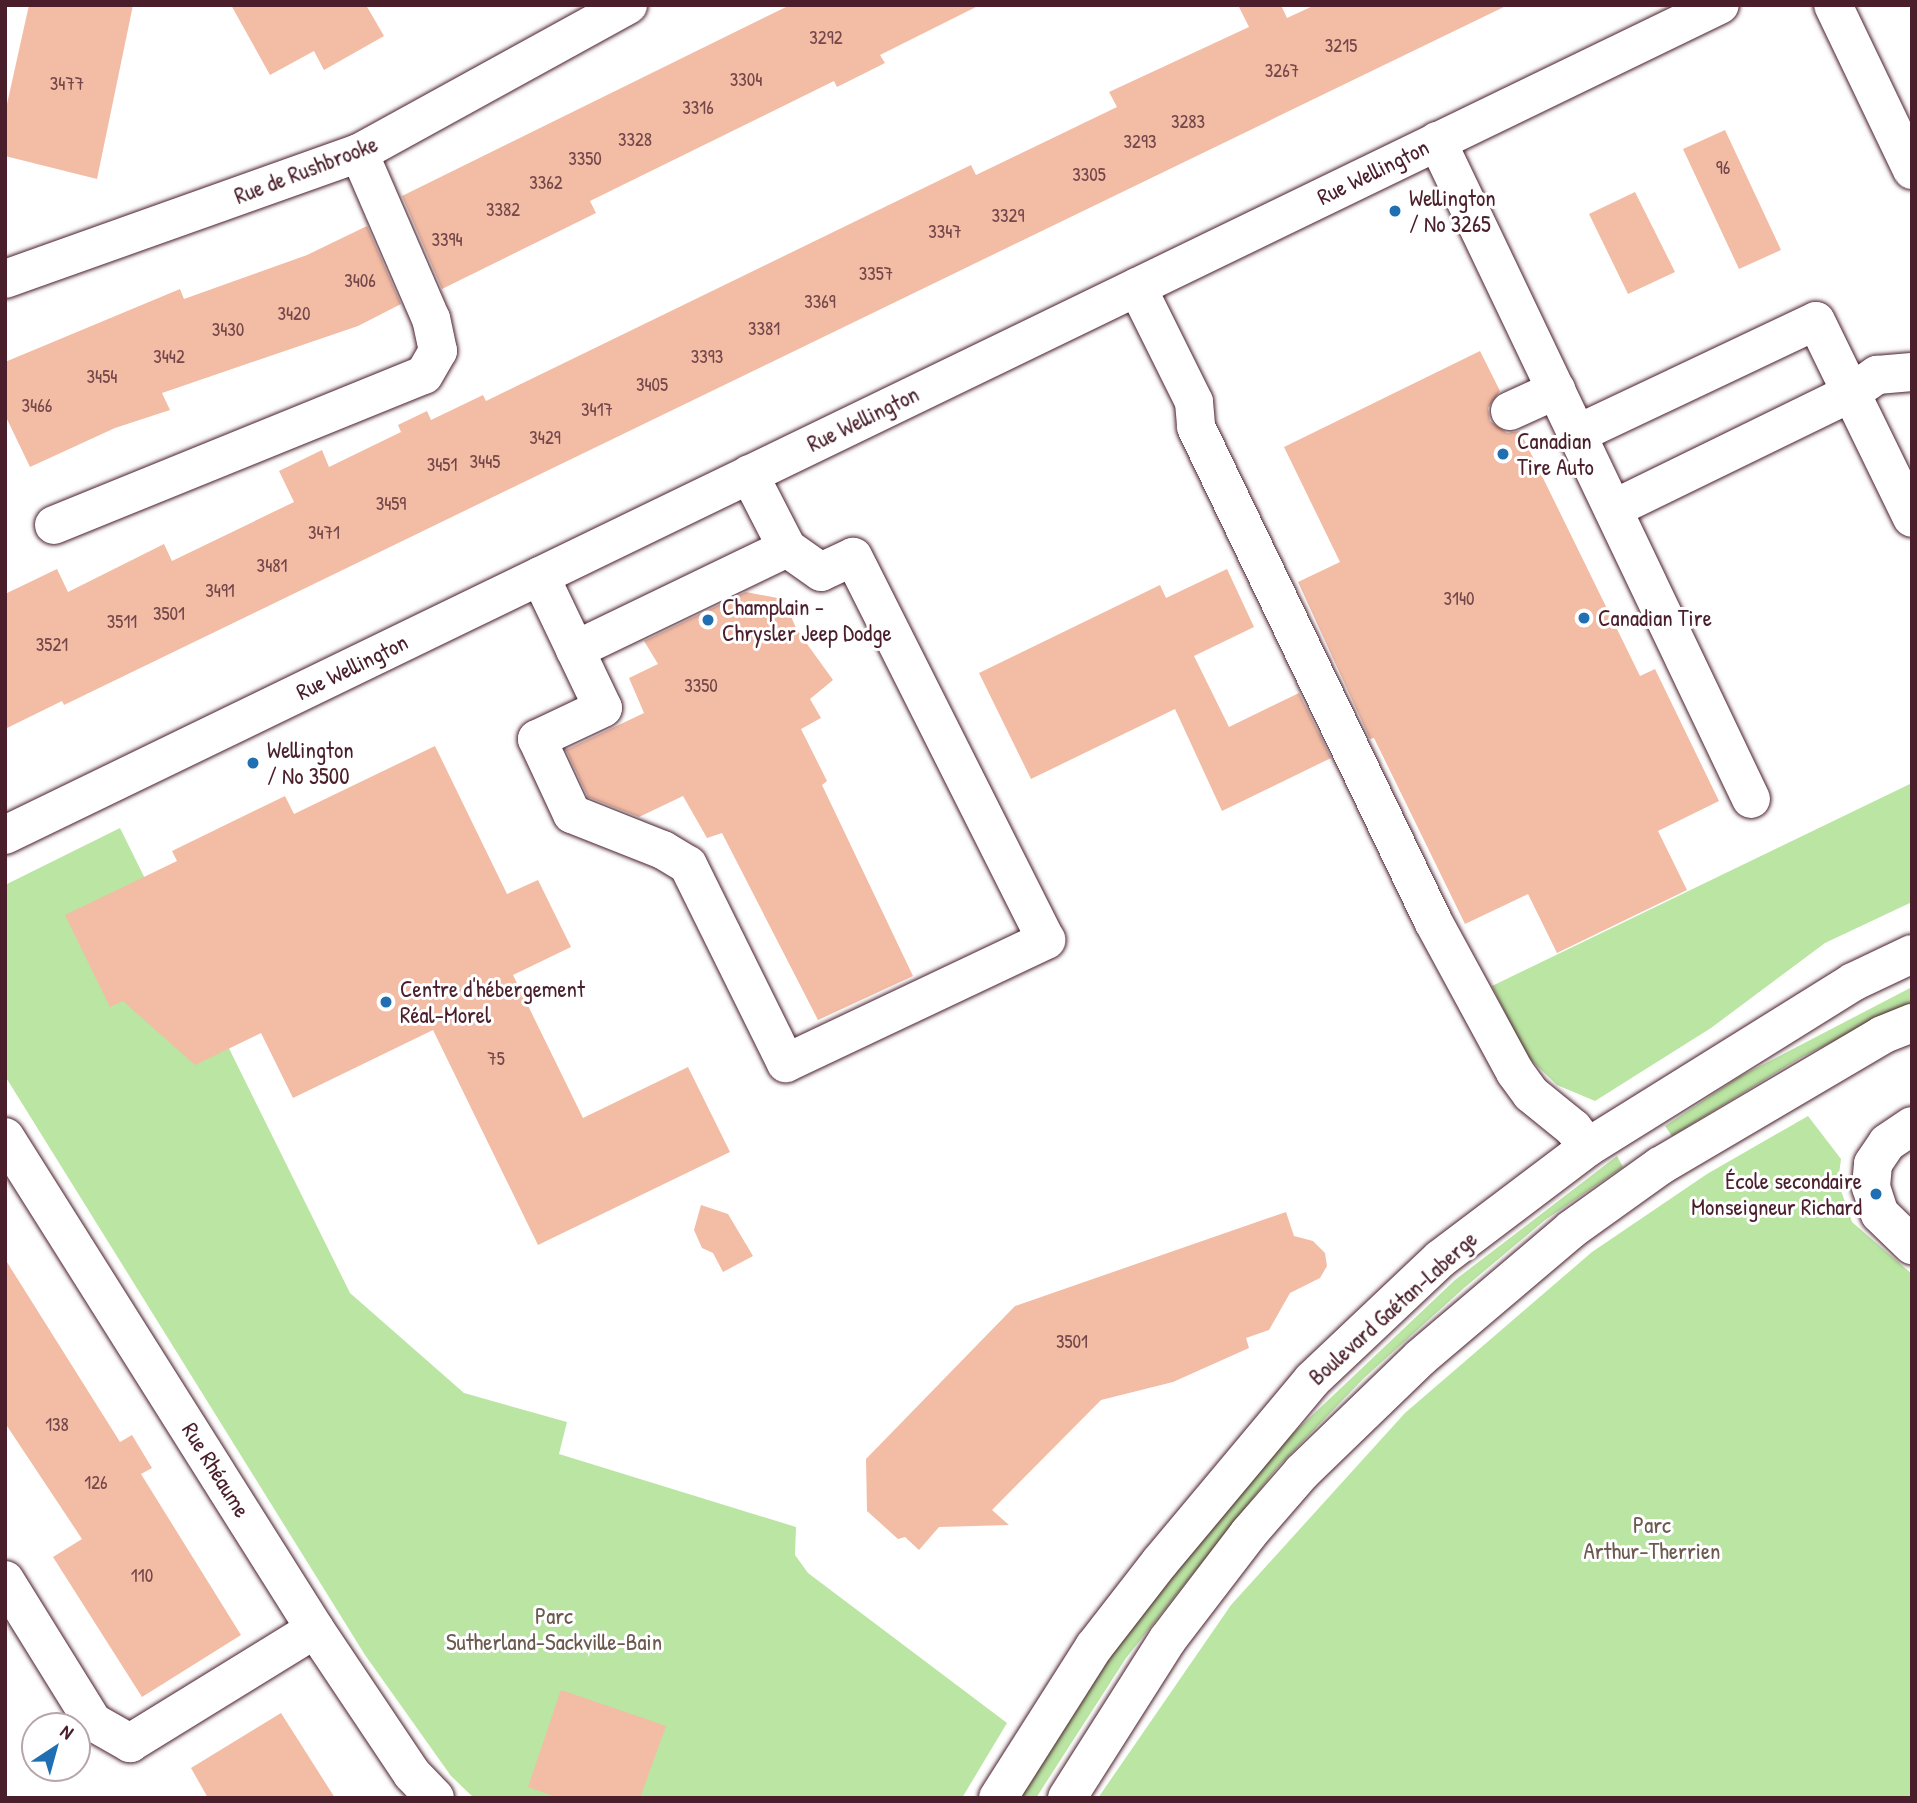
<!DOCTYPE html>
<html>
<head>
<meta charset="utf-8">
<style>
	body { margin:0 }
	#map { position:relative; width:1917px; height:1803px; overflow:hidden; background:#fff; font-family:"Patrick Hand",sans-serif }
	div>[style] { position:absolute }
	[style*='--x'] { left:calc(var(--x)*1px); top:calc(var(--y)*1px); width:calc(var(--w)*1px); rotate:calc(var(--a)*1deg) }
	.green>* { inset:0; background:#bae5a3 }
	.building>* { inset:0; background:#f2bca5 }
	.roads { filter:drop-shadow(0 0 2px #4a1f2b) drop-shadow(0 0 2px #4a1f2b) }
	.minor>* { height:38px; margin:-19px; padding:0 19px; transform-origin:19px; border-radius:19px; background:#fff }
	.major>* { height:38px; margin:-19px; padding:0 19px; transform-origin:19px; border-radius:19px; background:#fff }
	.dots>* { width:19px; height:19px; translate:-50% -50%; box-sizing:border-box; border:4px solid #fff; border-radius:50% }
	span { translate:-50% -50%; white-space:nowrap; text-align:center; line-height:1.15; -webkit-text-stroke:6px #fff; paint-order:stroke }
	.number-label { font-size:19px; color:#74464a }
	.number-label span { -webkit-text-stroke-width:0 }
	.street-label { font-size:23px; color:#4a1f2b }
	.poi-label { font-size:23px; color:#4a1f2b }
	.left { translate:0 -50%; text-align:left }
	.right { translate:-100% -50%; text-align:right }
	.park-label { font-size:23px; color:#6c5a4f }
	.frame { position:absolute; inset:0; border:7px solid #4a1f2b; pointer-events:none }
	.north { position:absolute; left:21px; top:1712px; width:70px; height:70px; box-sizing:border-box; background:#fff; border:2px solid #b7a5aa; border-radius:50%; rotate:36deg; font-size:19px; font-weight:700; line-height:28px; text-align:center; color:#4a1f2b }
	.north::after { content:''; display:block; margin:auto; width:24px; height:32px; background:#1f6fb2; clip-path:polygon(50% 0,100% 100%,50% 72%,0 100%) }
</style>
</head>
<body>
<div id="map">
	<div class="green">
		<i style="clip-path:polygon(1912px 783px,1912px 902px,1825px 943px,1711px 1028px,1595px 1101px,1557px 1085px,1526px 1055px,1492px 986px)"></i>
		<i style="clip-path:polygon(120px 828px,350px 1293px,464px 1393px,567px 1422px,559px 1454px,796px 1527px,795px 1555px,808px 1573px,1007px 1723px,962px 1798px,474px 1798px,451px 1776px,365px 1655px,5px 1076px,5px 885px)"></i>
		<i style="clip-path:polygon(1912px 987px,1912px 1002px,1800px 1058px,1672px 1136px,1665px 1126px,1739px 1077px)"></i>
		<i style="clip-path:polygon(1808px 1116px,1841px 1159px,1838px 1182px,1852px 1222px,1912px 1274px,1912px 1798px,1098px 1798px,1231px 1605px,1405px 1413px,1592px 1252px,1707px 1174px)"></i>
		<i style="clip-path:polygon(1617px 1156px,1623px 1167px,1545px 1220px,1464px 1288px,1364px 1378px,1277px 1468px,1126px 1658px,1036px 1798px,1021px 1798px,1114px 1651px,1264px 1461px,1455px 1280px)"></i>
	</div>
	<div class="building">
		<i style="clip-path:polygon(29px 5px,133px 5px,97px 179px,5px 156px,5px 113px)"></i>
		<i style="clip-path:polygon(231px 5px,366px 5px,384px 36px,324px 70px,314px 51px,270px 75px)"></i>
		<i style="clip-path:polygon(790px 5px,980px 5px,880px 55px,885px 63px,837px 87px,834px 81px,590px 201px,596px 213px,442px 289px,402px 196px)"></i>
		<i style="clip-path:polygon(1238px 5px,1281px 5px,1287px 18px,1315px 5px,1508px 5px,64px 705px,62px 701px,5px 729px,5px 594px,57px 569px,68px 592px,164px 544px,172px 561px,294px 502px,279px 471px,322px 450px,329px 467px,401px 432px,398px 425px,427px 411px,431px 420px,483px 395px,486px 401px,971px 165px,976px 175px,1117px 107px,1109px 92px,1249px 27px)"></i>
		<i style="clip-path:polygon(1725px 130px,1781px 250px,1739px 269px,1683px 149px)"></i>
		<i style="clip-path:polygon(1635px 192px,1675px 272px,1628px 294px,1589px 214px)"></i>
		<i style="clip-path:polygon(367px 226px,401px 304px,358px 326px,162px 393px,170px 410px,115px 428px,30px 467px,5px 415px,5px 362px,180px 289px,184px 299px,307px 255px)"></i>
		<i style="clip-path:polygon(1480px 351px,1500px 391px,1488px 408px,1490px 421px,1507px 433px,1520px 431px,1640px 676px,1655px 669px,1719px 801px,1658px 831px,1687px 890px,1557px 953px,1528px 894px,1465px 924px,1374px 738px,1370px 739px,1298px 582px,1340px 562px,1284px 447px)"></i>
		<i style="clip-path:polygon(1227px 569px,1254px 627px,1194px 656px,1229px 727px,1299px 693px,1331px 758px,1222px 811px,1175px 709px,1031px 779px,979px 673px,1160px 585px,1166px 598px)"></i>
		<i style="clip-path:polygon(746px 592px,783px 599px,797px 630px,833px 680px,810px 699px,821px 718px,801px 729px,827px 781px,822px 785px,913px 976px,818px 1020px,722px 833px,707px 838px,683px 796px,639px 817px,588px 797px,566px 750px,644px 713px,629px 678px,658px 664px,644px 641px)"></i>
		<i style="clip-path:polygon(435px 746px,507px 894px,538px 880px,571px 947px,513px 975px,583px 1118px,688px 1067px,730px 1152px,538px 1245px,433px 1030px,293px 1098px,261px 1033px,195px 1065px,123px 1001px,110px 1007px,65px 915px,177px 861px,172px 851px,285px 796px,294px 814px)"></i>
		<i style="clip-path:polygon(701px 1205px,728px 1214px,753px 1256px,723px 1272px,713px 1253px,702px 1248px,694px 1230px)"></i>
		<i style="clip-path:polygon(1286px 1212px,1294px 1236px,1313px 1241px,1325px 1253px,1327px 1266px,1320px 1278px,1290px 1293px,1269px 1330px,1246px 1338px,1249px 1348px,1173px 1382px,1101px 1400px,992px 1510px,1009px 1525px,939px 1527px,919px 1550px,905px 1537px,898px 1539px,867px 1511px,866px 1459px,1015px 1306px)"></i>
		<i style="clip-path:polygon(5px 1259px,120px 1442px,132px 1435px,152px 1468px,141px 1474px,241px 1635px,142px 1697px,53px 1557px,82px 1539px,5px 1423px)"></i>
		<i style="clip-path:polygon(561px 1690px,666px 1726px,640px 1798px,559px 1798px,528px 1787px)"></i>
		<i style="clip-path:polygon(281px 1713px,335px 1798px,208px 1798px,191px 1768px)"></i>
	</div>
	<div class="roads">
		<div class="minor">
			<i style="--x:1833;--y:5;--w:183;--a:64.4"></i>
			<i style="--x:1437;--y:141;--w:729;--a:64.49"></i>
			<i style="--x:5;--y:279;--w:376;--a:-19.6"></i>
			<i style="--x:359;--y:153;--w:307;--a:-28.8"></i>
			<i style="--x:1137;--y:287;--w:128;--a:63.6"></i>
			<i style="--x:1194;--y:402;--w:25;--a:85"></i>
			<i style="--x:1196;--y:427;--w:548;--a:64.37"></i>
			<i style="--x:1433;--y:921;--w:172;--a:61.5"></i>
			<i style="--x:1515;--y:1072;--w:27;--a:54"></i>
			<i style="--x:1531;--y:1094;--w:54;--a:39"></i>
			<i style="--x:1573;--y:1128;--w:24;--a:52"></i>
			<i style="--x:1510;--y:411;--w:51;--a:-24.5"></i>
			<i style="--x:1577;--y:434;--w:264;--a:-25.3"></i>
			<i style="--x:1816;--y:321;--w:219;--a:64"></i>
			<i style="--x:1613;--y:509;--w:265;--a:-26"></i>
			<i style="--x:1851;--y:393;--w:32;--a:-35"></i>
			<i style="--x:1877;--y:375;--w:35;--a:-5"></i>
			<i style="--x:54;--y:525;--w:399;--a:-22.1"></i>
			<i style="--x:424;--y:375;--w:28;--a:-60"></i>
			<i style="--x:438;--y:351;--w:33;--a:-102"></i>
			<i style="--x:431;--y:319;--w:181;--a:-113.4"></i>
			<i style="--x:540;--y:576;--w:146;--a:64.5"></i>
			<i style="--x:603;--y:708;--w:73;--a:154.8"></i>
			<i style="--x:537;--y:739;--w:83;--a:65"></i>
			<i style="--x:572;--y:814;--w:98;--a:21.6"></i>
			<i style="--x:663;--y:850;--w:29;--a:31"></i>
			<i style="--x:688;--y:865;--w:221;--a:63.7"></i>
			<i style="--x:786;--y:1063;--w:288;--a:-25.3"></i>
			<i style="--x:1046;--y:940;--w:429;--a:-116.7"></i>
			<i style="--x:853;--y:557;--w:35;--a:155"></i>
			<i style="--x:821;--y:572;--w:42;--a:-144.8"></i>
			<i style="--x:787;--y:548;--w:83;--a:-117.2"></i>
			<i style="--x:575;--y:650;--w:235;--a:-25.7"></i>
			<i style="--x:1912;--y:1126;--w:30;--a:146"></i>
			<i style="--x:1887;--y:1143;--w:25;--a:124"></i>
			<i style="--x:1873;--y:1164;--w:23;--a:95"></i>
			<i style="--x:1871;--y:1187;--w:28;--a:72"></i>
			<i style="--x:1880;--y:1214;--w:45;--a:44.1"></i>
			<i style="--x:5;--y:1137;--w:582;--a:57.79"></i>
			<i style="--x:315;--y:1629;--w:174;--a:56.2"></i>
			<i style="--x:412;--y:1774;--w:33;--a:46"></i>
			<i style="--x:5;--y:1580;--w:167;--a:58.2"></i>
			<i style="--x:93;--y:1722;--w:43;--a:29.6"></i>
			<i style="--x:130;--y:1743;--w:217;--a:-31.6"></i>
		</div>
		<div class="major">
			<i style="--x:5;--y:835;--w:1905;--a:-25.83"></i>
			<i style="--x:998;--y:1798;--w:179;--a:-57.6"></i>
			<i style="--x:1094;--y:1647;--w:108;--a:-52.2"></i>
			<i style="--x:1160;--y:1562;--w:237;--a:-50.1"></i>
			<i style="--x:1312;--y:1380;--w:176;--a:-43.4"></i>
			<i style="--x:1440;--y:1259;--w:186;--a:-37.1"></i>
			<i style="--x:1588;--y:1147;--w:312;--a:-31.9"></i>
			<i style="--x:1853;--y:982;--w:65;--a:-25.4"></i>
			<i style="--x:1067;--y:1798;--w:188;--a:-57.6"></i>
			<i style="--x:1168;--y:1639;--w:133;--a:-52.6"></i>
			<i style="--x:1249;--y:1533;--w:81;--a:-49"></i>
			<i style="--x:1302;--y:1472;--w:164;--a:-44"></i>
			<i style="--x:1420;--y:1358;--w:199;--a:-40.3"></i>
			<i style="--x:1572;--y:1229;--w:108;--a:-35.6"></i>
			<i style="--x:1660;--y:1166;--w:258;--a:-30.5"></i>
			<i style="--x:1882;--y:1035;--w:32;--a:-22"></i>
		</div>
	</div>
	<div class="dots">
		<i style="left:1395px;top:211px;background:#1f6fb2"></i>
		<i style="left:1503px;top:454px;background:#1f6fb2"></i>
		<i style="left:1584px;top:618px;background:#1f6fb2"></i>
		<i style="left:708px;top:620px;background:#1f6fb2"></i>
		<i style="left:253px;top:763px;background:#1f6fb2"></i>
		<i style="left:386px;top:1002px;background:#1f6fb2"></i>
		<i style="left:1876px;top:1194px;background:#1f6fb2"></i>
	</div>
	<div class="number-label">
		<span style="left:826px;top:38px">3292</span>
		<span style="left:1341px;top:46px">3215</span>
		<span style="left:1282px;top:71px">3267</span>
		<span style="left:746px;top:80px">3304</span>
		<span style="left:67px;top:84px">3477</span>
		<span style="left:698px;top:108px">3316</span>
		<span style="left:1188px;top:122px">3283</span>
		<span style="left:635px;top:140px">3328</span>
		<span style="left:1140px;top:142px">3293</span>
		<span style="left:585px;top:159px">3350</span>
		<span style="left:1723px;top:168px">96</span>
		<span style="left:1089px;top:175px">3305</span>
		<span style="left:546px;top:183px">3362</span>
		<span style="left:503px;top:210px">3382</span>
		<span style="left:1008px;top:216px">3329</span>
		<span style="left:945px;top:232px">3347</span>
		<span style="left:447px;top:240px">3394</span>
		<span style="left:876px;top:274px">3357</span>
		<span style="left:360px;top:281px">3406</span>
		<span style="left:820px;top:302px">3369</span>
		<span style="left:294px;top:314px">3420</span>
		<span style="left:764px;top:329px">3381</span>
		<span style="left:228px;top:330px">3430</span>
		<span style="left:169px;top:357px">3442</span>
		<span style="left:707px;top:357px">3393</span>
		<span style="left:102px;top:377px">3454</span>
		<span style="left:652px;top:385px">3405</span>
		<span style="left:37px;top:406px">3466</span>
		<span style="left:597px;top:410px">3417</span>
		<span style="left:545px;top:438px">3429</span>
		<span style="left:485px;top:462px">3445</span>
		<span style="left:442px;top:465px">3451</span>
		<span style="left:391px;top:504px">3459</span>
		<span style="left:324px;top:533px">3471</span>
		<span style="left:272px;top:566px">3481</span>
		<span style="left:220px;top:591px">3491</span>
		<span style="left:1459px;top:599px">3140</span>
		<span style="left:169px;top:614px">3501</span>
		<span style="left:122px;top:622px">3511</span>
		<span style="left:52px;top:645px">3521</span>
		<span style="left:701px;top:686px">3350</span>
		<span style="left:496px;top:1059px">75</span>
		<span style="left:1072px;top:1342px">3501</span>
		<span style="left:57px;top:1425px">138</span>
		<span style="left:96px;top:1483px">126</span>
		<span style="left:142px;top:1576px">110</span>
	</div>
	<div class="street-label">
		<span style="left:306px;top:170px;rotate:-21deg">Rue de Rushbrooke</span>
		<span style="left:1373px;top:172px;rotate:-26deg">Rue Wellington</span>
		<span style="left:863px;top:419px;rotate:-26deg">Rue Wellington</span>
		<span style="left:352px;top:667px;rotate:-26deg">Rue Wellington</span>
		<span style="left:1393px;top:1308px;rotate:-42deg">Boulevard Gaétan-Laberge</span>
		<span style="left:216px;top:1470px;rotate:58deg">Rue Rhéaume</span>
	</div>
	<div class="poi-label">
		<span class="left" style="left:1409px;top:211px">Wellington<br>/ No 3265</span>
		<span class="left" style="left:1517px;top:454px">Canadian<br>Tire Auto</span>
		<span class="left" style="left:722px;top:620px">Champlain -<br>Chrysler Jeep Dodge</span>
		<span class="left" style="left:1598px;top:618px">Canadian Tire</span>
		<span class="left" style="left:267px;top:763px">Wellington<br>/ No 3500</span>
		<span class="left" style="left:400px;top:1002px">Centre d'hébergement<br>Réal-Morel</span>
		<span class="right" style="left:1862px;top:1194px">École secondaire<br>Monseigneur Richard</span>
	</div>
	<div class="park-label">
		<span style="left:1652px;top:1538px">Parc<br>Arthur-Therrien</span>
		<span style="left:554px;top:1629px">Parc<br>Sutherland-Sackville-Bain</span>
	</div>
	<div class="frame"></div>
	<div class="north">N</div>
</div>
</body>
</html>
